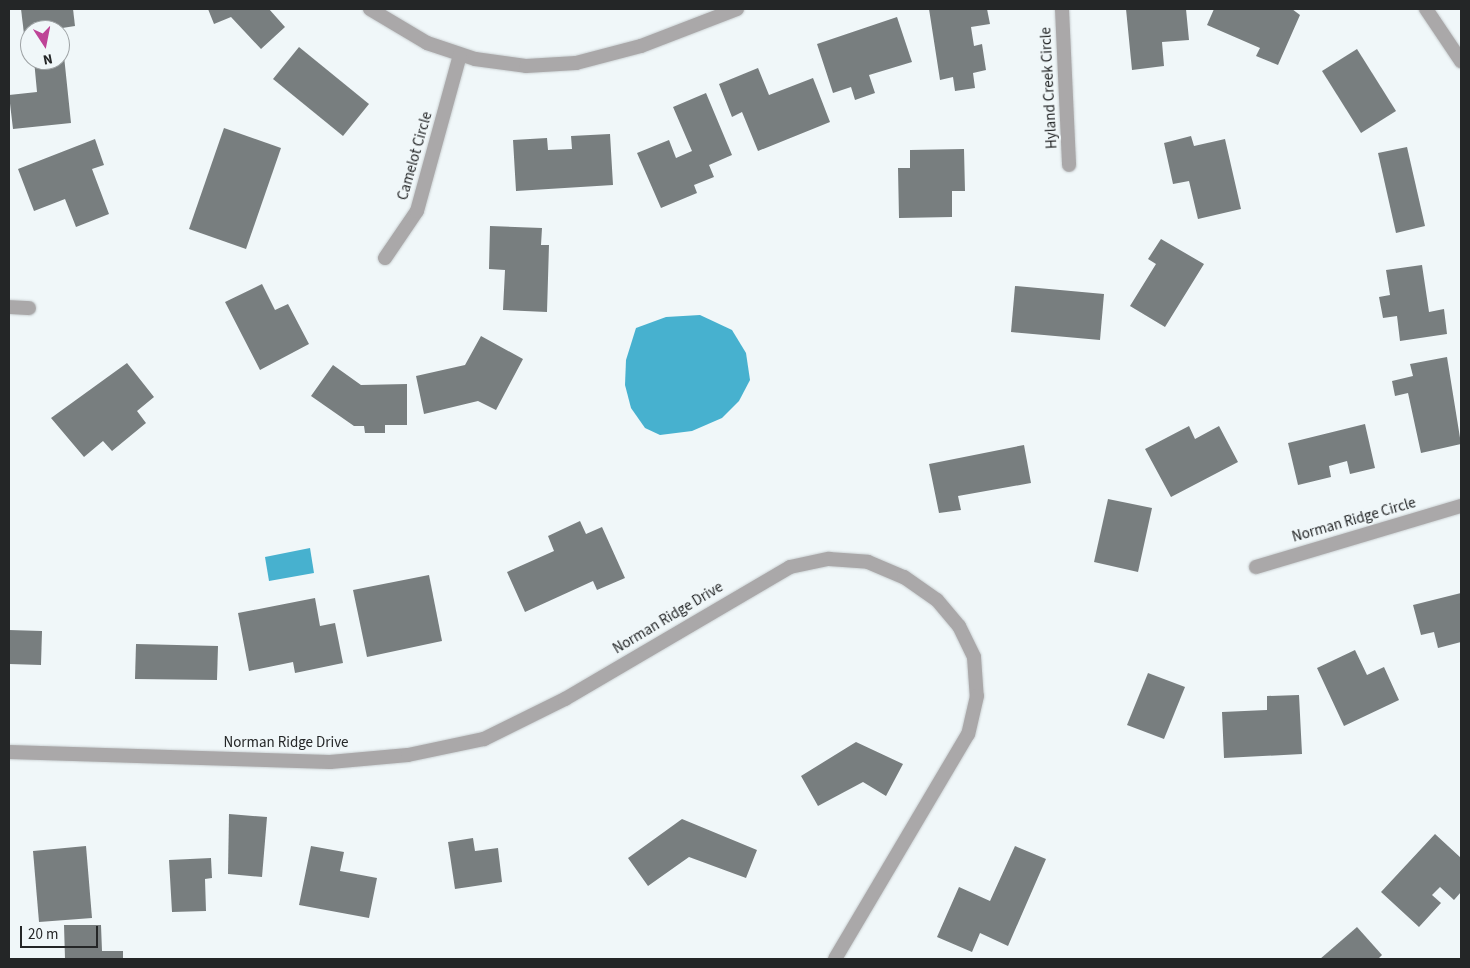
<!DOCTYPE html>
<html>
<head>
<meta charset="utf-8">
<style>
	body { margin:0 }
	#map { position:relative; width:1470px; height:968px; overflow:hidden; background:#f0f7f9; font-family:"Source Sans 3",sans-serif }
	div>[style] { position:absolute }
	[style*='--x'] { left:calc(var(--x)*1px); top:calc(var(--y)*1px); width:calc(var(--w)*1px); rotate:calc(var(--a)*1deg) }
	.water>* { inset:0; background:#47b1cf }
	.building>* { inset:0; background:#787e7f }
	.roads { filter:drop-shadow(0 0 1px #cbd1d3) drop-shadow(0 0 1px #cbd1d3) }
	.minor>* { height:14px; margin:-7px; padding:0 7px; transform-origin:7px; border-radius:7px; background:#aaa8a9 }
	span { translate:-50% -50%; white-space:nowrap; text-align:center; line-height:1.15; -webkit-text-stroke:4px #f0f7f9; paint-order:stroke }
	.street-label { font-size:15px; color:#242627 }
	.frame { position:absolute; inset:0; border:10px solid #242627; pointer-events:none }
	.north { position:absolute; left:20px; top:20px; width:50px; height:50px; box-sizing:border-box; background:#f0f7f9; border:1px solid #9ea3a5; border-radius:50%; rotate:169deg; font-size:14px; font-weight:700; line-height:20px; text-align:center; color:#242627 }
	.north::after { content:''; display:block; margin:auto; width:18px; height:22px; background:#be4497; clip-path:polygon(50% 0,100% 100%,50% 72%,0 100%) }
	.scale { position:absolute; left:20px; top:926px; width:78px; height:22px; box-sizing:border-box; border:2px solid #242627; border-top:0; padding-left:6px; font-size:15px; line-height:18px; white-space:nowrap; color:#242627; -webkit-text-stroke:4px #f0f7f9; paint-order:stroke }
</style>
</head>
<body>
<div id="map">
	<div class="water">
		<i style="clip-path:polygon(700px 315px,732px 330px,746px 353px,750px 380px,739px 401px,722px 418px,692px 431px,660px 435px,645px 428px,631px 408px,625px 385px,626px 360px,636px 328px,666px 317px)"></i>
		<i style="clip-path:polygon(310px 548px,314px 573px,269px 581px,265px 557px)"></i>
	</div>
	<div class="building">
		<i style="clip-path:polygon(21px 9px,73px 9px,75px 26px,24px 34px)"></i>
		<i style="clip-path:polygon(208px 9px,269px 9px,285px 27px,261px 49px,231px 17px,214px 24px)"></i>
		<i style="clip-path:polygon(929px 9px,987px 9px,990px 24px,971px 27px,974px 46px,982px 44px,986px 70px,973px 73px,975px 88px,955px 91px,953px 77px,940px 80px)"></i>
		<i style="clip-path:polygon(1126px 9px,1186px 9px,1189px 40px,1162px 42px,1164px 66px,1132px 70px)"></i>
		<i style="clip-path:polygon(1214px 9px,1292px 9px,1300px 15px,1278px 65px,1256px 56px,1260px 48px,1207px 25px)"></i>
		<i style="clip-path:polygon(897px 17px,912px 62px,869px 75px,875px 93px,855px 100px,851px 87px,833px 93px,817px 44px)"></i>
		<i style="clip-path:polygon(299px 47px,369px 104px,343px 136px,273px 79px)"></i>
		<i style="clip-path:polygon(1357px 49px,1396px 111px,1361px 133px,1322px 71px)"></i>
		<i style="clip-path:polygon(60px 56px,64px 56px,71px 123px,13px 129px,9px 95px,37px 92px,34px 60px)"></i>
		<i style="clip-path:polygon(758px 68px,769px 95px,813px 78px,830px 122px,758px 151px,742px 112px,732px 117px,719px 84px)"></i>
		<i style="clip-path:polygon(706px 93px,732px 155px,709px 165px,714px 177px,694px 185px,697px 193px,661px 208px,637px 153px,669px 140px,676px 158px,692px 151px,673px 107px)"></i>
		<i style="clip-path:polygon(224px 128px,281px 148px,246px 249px,189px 229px)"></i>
		<i style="clip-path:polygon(610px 134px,613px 185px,516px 191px,513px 140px,547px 138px,548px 150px,572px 149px,571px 136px)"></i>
		<i style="clip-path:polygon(1191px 136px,1194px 146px,1225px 139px,1241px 209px,1198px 219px,1189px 181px,1173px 184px,1164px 143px)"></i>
		<i style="clip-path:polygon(95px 139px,104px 165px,92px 169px,109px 214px,76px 227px,65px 199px,34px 211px,18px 169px)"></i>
		<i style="clip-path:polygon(1407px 147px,1425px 226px,1396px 233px,1378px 153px)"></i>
		<i style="clip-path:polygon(964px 149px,965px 191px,952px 191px,952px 217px,899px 218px,898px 168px,910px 168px,910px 150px)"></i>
		<i style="clip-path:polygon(490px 226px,542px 228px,541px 245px,549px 245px,547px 312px,503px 310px,505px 270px,489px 269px)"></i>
		<i style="clip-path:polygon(1161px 239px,1204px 264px,1165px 327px,1130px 306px,1156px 264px,1148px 259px)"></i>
		<i style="clip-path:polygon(1422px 265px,1429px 312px,1444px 309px,1447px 334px,1400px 341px,1397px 316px,1383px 318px,1379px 297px,1390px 295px,1386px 270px)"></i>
		<i style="clip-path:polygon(262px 284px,275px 310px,288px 304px,309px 344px,260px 370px,225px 302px)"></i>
		<i style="clip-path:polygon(1015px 286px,1104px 294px,1100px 340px,1011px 332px)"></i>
		<i style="clip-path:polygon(481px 336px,523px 359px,496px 410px,478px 401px,424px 414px,416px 376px,465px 365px)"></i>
		<i style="clip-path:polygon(1447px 357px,1461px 444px,1421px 453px,1408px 393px,1395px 396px,1392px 381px,1413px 376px,1410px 364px)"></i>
		<i style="clip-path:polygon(127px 363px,154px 397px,137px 411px,146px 423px,112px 451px,103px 441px,84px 457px,51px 418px)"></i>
		<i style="clip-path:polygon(333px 365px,361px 385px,407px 384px,407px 425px,385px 425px,385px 433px,365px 433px,364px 426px,354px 426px,311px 396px)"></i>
		<i style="clip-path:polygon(1365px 424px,1375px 468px,1350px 474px,1347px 461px,1329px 466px,1331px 477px,1298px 485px,1288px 443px)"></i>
		<i style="clip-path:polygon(1189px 426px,1195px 439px,1219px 426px,1238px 462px,1171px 497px,1145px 449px)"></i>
		<i style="clip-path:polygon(1024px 445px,1031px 483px,958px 496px,961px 510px,939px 513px,929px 464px)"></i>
		<i style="clip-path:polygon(1108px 499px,1152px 508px,1138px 572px,1094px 562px)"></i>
		<i style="clip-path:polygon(580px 521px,586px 534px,602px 527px,625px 578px,597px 590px,593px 581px,525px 612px,507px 572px,554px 551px,548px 536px)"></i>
		<i style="clip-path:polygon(429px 575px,442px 641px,367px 657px,353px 590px)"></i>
		<i style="clip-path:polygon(1461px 593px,1461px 642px,1438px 648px,1434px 632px,1421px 635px,1413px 605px)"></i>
		<i style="clip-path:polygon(315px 598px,320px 626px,335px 623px,343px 663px,295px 673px,293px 662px,249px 671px,238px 613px)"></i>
		<i style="clip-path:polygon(9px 630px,42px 631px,41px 665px,9px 664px)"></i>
		<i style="clip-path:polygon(136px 644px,218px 646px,217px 680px,135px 679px)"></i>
		<i style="clip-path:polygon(1355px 650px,1367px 675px,1384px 667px,1399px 700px,1344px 726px,1317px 668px)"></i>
		<i style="clip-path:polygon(1148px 673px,1185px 687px,1164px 739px,1127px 725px)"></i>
		<i style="clip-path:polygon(1299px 695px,1302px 754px,1224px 758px,1222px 712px,1267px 710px,1267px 696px)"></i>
		<i style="clip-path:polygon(856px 742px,903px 764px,886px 796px,863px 782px,818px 806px,801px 776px)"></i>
		<i style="clip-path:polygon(229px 814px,267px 817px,262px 877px,228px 874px)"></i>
		<i style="clip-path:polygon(682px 819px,757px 850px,746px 878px,689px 857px,648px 886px,628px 858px)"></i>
		<i style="clip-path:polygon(1435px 834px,1461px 858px,1461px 892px,1454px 900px,1440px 887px,1432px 895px,1441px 903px,1419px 927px,1381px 892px)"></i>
		<i style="clip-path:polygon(473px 838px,475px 851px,498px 848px,502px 882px,455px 889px,448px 842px)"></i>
		<i style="clip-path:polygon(86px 846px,92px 918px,39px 922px,33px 851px)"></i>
		<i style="clip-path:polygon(311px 846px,344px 852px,340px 871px,377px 878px,369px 918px,299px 905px)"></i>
		<i style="clip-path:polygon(1015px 846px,1046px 859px,1008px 946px,980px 933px,972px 952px,937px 937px,959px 887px,990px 901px)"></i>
		<i style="clip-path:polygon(211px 858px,212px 878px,205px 879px,206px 911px,172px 912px,169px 860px)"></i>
		<i style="clip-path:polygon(64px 925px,101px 925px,102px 951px,123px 951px,123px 959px,65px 959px)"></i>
		<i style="clip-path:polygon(1357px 927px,1382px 955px,1378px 959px,1320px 959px)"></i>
	</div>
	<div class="roads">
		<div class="minor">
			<i style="--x:370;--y:9;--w:66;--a:30.8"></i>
			<i style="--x:427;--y:43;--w:51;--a:18.4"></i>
			<i style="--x:475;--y:59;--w:51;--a:7.8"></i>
			<i style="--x:526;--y:66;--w:50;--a:-3.4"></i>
			<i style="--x:576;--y:63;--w:67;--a:-14.7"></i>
			<i style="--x:641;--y:46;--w:103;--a:-21.1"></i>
			<i style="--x:1062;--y:9;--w:156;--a:87.4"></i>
			<i style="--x:1426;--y:9;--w:63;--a:56.1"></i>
			<i style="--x:385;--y:258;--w:57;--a:-55.8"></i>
			<i style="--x:417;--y:211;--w:162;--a:-74.6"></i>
			<i style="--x:9;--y:307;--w:20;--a:3"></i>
			<i style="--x:1256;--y:567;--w:214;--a:-16.6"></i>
			<i style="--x:9;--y:752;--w:321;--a:1.8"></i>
			<i style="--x:330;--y:762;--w:78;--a:-5.1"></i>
			<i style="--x:408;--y:755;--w:78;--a:-11.9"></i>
			<i style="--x:484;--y:739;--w:90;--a:-26.3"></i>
			<i style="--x:565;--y:699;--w:261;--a:-30.4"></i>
			<i style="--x:790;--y:567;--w:40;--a:-12"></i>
			<i style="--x:829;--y:559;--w:39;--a:4"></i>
			<i style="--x:868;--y:562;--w:39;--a:23"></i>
			<i style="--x:904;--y:577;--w:40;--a:34.9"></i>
			<i style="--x:937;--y:600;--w:34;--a:50"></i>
			<i style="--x:959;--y:626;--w:34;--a:64"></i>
			<i style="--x:974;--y:657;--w:39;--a:86"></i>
			<i style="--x:977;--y:696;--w:39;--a:103"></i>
			<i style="--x:968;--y:734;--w:261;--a:120.6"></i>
		</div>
	</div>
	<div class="street-label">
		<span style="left:1049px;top:88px;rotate:-93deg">Hyland Creek Circle</span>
		<span style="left:415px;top:156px;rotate:-74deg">Camelot Circle</span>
		<span style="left:1354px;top:520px;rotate:-16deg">Norman Ridge Circle</span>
		<span style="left:668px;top:618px;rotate:-31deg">Norman Ridge Drive</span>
		<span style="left:286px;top:743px">Norman Ridge Drive</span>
	</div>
	<div class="frame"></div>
	<div class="north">N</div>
	<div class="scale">20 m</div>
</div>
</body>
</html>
